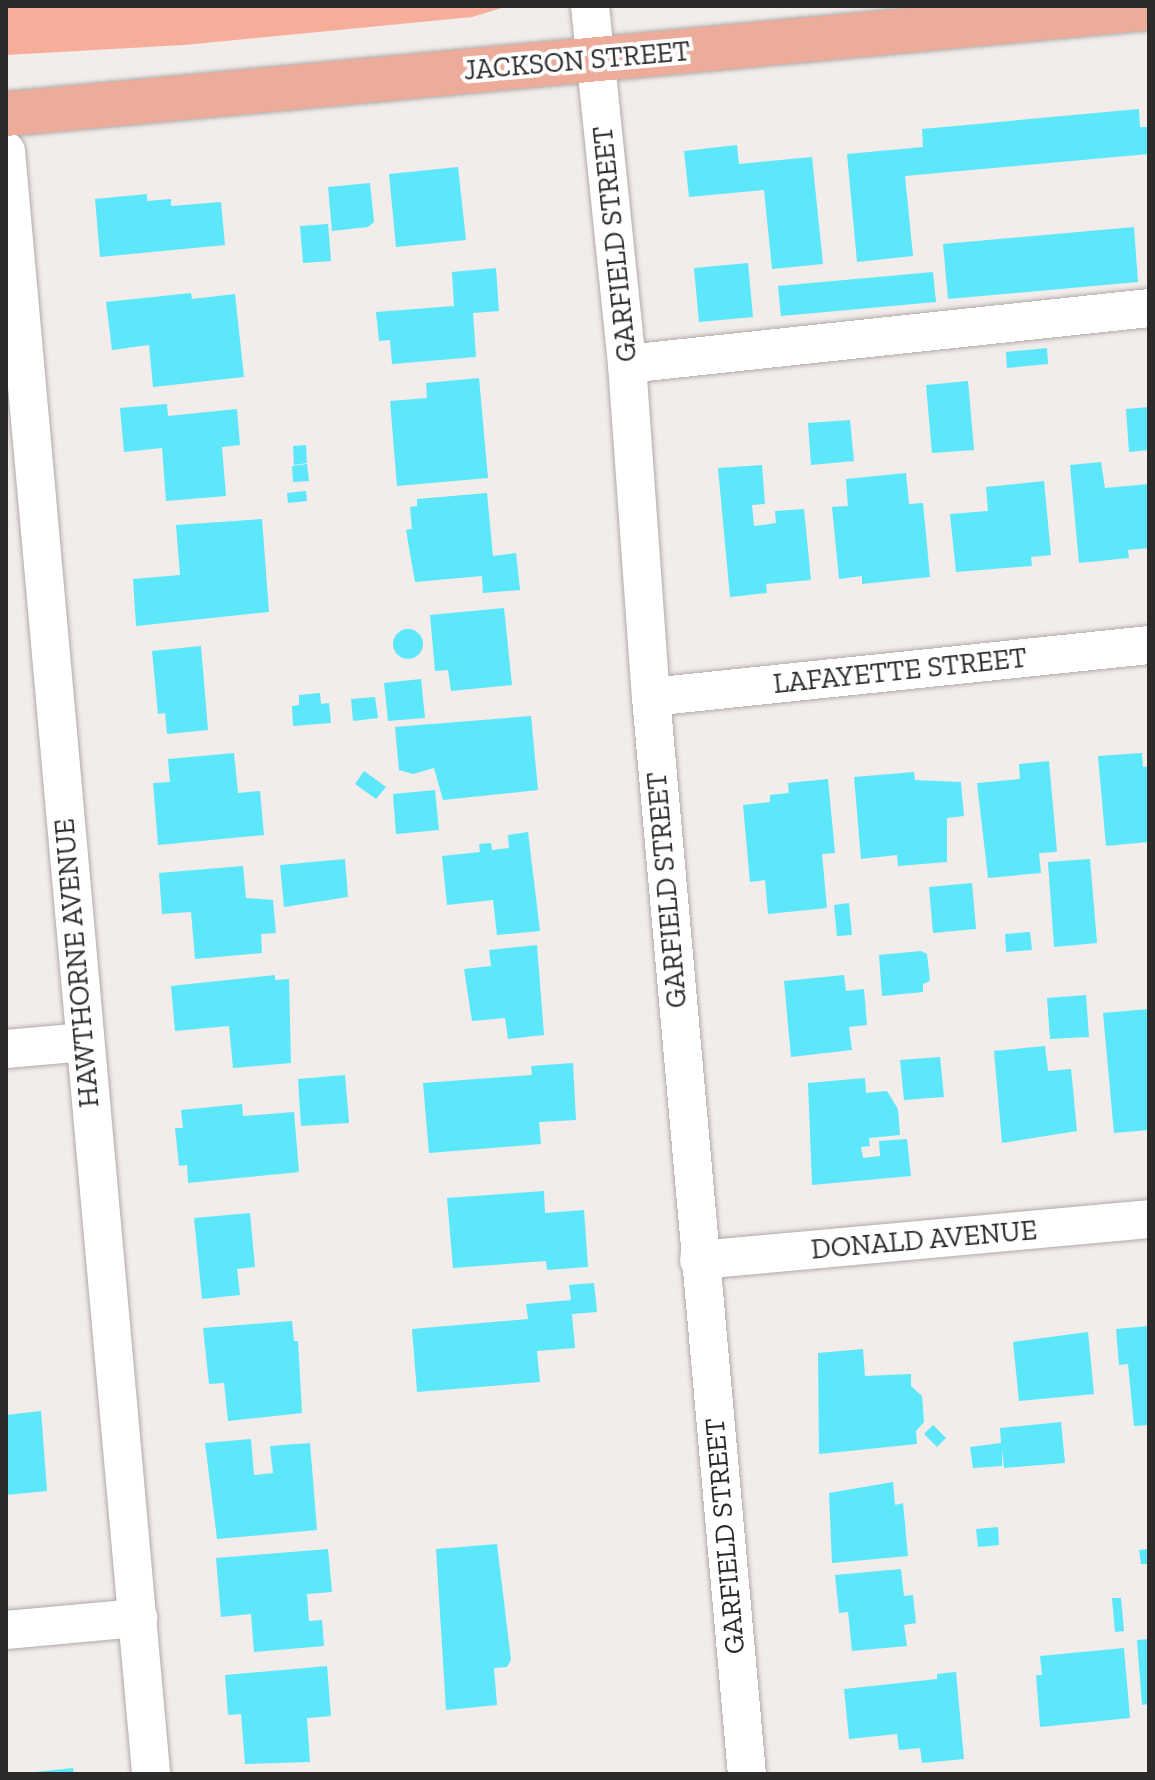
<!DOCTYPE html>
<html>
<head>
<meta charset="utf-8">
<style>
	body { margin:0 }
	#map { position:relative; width:1155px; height:1780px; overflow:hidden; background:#f2ecea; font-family:"Zilla Slab",serif }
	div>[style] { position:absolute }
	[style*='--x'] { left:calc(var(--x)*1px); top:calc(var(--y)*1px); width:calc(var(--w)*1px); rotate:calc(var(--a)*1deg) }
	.green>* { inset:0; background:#f6ae9b }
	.building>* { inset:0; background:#5ce8fa }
	.round { border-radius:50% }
	.roads { filter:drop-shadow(0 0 2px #b0aaa9) drop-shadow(0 0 2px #b0aaa9) }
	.minor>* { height:38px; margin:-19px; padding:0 19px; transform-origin:19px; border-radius:19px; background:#fff }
	.major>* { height:44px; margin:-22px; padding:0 22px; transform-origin:22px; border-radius:22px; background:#edab9a }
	span { translate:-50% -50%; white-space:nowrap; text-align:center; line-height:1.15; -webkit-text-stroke:8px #fff; paint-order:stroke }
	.street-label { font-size:28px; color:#2d2b2a }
	.frame { position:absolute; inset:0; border:8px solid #2d2b2a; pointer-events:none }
</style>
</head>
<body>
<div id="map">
	<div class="green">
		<i style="clip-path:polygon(6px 6px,508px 6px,472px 17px,184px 45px,6px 55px)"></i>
	</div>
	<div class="building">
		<i style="clip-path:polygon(1139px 109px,1140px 127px,1149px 127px,1149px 154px,905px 176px,913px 256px,857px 262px,847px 154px,923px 147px,922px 129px)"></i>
		<i style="clip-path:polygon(737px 145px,739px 164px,812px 157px,823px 264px,772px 269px,764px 190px,689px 197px,684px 151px)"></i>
		<i style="clip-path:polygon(458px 167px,466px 240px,396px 247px,389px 174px)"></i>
		<i style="clip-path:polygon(370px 183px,374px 222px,368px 227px,332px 231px,328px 187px)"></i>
		<i style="clip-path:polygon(147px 194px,147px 201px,171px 199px,171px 206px,221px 202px,225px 245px,100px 257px,95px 199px)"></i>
		<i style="clip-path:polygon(328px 224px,331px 261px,303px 263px,300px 226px)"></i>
		<i style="clip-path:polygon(1134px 227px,1138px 282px,948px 299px,943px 244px)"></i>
		<i style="clip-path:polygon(748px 263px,753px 317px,699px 322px,694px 268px)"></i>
		<i style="clip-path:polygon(496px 268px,499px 311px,473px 313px,476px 357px,392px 364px,390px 340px,379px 341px,376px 312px,454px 306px,452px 272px)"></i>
		<i style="clip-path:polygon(933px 272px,936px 302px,781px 316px,778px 286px)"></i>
		<i style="clip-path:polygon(191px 293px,192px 299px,235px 294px,244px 377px,153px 387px,149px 345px,112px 350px,106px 302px)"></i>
		<i style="clip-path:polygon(1047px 348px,1048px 364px,1007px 368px,1006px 352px)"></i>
		<i style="clip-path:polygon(479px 378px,488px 478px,397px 486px,390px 401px,427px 398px,426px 383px)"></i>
		<i style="clip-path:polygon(968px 381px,974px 450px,932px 453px,926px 385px)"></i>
		<i style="clip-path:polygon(167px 404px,168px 416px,237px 409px,240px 445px,222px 447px,226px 496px,166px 501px,162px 448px,124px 452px,120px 408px)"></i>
		<i style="clip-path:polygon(1149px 407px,1149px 450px,1129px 452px,1126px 409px)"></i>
		<i style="clip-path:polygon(850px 420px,854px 461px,811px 465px,808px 423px)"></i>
		<i style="clip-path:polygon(306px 445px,307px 463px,294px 465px,293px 446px)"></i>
		<i style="clip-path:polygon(1101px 462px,1105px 488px,1149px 484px,1149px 548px,1128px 550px,1129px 558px,1079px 563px,1070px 465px)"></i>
		<i style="clip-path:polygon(307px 464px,309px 481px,293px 482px,292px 466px)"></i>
		<i style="clip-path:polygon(762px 465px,765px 504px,752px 505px,754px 526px,776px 523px,775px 511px,804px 509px,811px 580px,766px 584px,767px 593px,730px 597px,718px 468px)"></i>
		<i style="clip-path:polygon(906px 473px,909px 504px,923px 503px,930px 577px,862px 584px,862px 576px,839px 579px,832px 507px,848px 506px,846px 479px)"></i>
		<i style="clip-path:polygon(1044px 481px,1051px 555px,1031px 557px,1032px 566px,956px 572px,950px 514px,988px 511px,986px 487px)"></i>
		<i style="clip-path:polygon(306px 491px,307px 501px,288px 503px,287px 493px)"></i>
		<i style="clip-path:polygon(487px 493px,493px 556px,516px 553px,520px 590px,483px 593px,482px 576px,415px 582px,406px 530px,412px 529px,410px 507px,417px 506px,417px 499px)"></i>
		<i style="clip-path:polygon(262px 519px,269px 612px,136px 626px,133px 579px,180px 575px,176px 525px)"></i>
		<i style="clip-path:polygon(504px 608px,512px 685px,451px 691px,448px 670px,435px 671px,430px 615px)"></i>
		<i class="round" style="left:393px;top:629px;width:30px;height:30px"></i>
		<i style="clip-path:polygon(201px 646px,208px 730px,167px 734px,165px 713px,158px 714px,152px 651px)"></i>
		<i style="clip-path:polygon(421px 679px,425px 718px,388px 721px,384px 683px)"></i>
		<i style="clip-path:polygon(320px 693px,321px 704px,329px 703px,331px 723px,293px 726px,292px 706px,299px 705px,299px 695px)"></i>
		<i style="clip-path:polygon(375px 697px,378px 718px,353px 721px,351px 699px)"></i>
		<i style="clip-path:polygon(531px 716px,538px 790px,443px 800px,434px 768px,413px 774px,399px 770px,395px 727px)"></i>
		<i style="clip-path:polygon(234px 753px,238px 793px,260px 791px,264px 835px,158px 845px,153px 783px,170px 782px,168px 759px)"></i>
		<i style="clip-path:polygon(1142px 753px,1143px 767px,1149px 766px,1149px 842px,1106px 846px,1098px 756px)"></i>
		<i style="clip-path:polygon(1049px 761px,1057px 852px,1039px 853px,1041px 873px,988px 878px,977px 783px,1020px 779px,1019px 764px)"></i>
		<i style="clip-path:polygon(364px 771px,386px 787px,376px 799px,355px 784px)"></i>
		<i style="clip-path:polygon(914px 772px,915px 780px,961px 782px,964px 816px,947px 818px,947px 862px,898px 866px,897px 855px,861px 859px,854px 777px)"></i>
		<i style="clip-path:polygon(828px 779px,835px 853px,822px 854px,827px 908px,768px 914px,765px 880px,750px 882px,743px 805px,770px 802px,770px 795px,789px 793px,788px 783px)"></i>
		<i style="clip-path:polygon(435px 790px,439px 830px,396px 834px,393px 794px)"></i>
		<i style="clip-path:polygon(528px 832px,540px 931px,497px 935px,493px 900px,447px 905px,442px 856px,480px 852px,479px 844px,491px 843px,492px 850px,509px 848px,508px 835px)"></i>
		<i style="clip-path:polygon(345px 859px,348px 897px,284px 907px,280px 865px)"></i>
		<i style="clip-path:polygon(1090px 859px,1097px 943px,1054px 947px,1048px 862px)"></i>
		<i style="clip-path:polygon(243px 866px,246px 898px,273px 900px,276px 933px,261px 934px,262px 953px,195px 959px,191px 912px,162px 914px,159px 873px)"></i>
		<i style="clip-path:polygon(972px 883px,976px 929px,933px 933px,929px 887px)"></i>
		<i style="clip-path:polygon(849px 903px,852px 935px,837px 936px,834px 905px)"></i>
		<i style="clip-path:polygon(1030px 932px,1032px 950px,1006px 952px,1005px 934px)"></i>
		<i style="clip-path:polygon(537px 945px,544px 1035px,508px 1039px,505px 1018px,472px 1021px,464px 969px,491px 966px,489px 950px)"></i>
		<i style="clip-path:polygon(921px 951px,927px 954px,930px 981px,923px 984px,923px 992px,882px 996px,879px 955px)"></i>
		<i style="clip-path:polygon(275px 975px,275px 980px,289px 979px,291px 1063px,233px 1068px,229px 1026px,175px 1031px,171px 986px)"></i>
		<i style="clip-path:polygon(844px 975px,846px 991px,864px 989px,867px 1025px,849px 1027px,852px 1050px,791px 1057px,784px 981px)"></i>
		<i style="clip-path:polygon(1086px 995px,1089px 1037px,1050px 1039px,1047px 998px)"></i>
		<i style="clip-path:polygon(1149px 1009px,1149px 1130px,1114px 1133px,1103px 1013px)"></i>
		<i style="clip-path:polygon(1045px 1046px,1048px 1071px,1071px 1069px,1077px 1131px,1002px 1143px,994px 1051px)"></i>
		<i style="clip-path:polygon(940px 1057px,944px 1097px,904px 1100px,900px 1060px)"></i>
		<i style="clip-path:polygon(573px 1063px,576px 1120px,539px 1122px,541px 1144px,429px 1153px,423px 1083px,532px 1075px,531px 1066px)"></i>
		<i style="clip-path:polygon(345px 1075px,349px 1123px,301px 1126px,298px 1079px)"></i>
		<i style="clip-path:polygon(865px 1078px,866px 1093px,887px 1091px,898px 1109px,900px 1135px,869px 1138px,870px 1146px,861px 1147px,863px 1158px,880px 1156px,879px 1141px,907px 1139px,911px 1176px,812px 1185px,808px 1083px)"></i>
		<i style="clip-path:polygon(242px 1104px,243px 1116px,294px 1112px,299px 1172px,188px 1183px,187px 1165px,179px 1166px,175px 1128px,183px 1128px,181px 1110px)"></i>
		<i style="clip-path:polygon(544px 1191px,545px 1213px,584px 1210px,588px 1267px,547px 1270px,546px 1261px,453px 1268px,447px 1198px)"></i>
		<i style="clip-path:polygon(250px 1213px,255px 1267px,237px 1269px,240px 1295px,202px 1299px,194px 1218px)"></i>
		<i style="clip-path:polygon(594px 1283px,597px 1312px,572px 1314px,575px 1348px,537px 1351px,540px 1382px,417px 1392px,412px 1329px,528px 1319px,526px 1304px,571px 1300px,569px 1285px)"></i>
		<i style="clip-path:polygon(292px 1321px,294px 1341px,298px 1341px,302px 1413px,228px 1421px,224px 1383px,209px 1384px,203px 1328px)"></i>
		<i style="clip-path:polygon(1149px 1326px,1149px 1425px,1134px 1426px,1128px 1364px,1119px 1365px,1116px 1329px)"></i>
		<i style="clip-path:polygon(1088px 1332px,1094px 1394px,1019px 1401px,1013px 1342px)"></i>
		<i style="clip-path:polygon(863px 1349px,865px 1376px,911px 1374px,911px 1386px,922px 1396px,924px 1422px,916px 1431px,917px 1444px,819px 1454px,818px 1353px)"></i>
		<i style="clip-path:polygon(41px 1411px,47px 1491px,6px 1495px,6px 1415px)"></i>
		<i style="clip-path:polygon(1061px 1422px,1065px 1463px,1004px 1468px,1002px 1449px,1002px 1466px,973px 1468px,970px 1447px,1001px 1443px,1000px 1428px)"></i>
		<i style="clip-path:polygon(933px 1425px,946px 1438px,937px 1447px,924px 1434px)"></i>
		<i style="clip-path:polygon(251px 1439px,254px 1475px,273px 1473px,270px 1446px,310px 1443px,317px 1530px,217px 1539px,205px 1443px)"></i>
		<i style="clip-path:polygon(893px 1482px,895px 1505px,903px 1503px,908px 1556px,832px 1563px,829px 1493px)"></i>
		<i style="clip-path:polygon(998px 1527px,999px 1545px,978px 1547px,976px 1529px)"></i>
		<i style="clip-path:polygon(497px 1544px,511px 1660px,507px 1667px,494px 1668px,497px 1705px,446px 1710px,436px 1549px)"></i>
		<i style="clip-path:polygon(328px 1549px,332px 1592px,307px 1594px,309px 1621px,322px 1620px,324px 1646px,254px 1652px,251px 1614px,221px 1617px,216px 1558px)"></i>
		<i style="clip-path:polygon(1149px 1549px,1149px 1564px,1141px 1564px,1139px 1550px)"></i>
		<i style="clip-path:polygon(901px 1569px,904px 1596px,913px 1595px,916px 1623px,904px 1625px,907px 1646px,852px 1651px,848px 1612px,839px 1613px,835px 1575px)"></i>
		<i style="clip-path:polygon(1112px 1598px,1121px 1598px,1124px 1631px,1115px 1632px)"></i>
		<i style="clip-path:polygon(1149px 1639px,1149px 1704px,1142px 1705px,1137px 1640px)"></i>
		<i style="clip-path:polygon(1124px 1648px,1130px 1718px,1040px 1727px,1036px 1675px,1042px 1675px,1040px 1656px)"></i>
		<i style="clip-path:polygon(327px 1666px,331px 1716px,307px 1718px,310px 1762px,245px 1764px,241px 1714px,228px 1715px,225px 1675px)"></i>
		<i style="clip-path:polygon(956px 1672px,964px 1759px,922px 1763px,920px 1748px,899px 1750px,897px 1734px,849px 1739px,844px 1689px,937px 1679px,937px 1674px)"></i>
		<i style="clip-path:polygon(73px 1768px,74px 1774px,35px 1774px,35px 1772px)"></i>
	</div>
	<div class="roads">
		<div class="minor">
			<i style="--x:590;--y:6;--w:360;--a:84.1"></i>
			<i style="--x:627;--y:364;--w:334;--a:85.9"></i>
			<i style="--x:651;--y:697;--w:1081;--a:84.91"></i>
			<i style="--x:6;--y:151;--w:1629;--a:84.89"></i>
			<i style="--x:627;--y:364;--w:525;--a:-6.12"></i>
			<i style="--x:651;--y:697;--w:501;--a:-5.96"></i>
			<i style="--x:6;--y:1049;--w:79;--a:-5.1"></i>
			<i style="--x:699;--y:1260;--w:452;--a:-5.2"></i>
			<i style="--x:6;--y:1630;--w:133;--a:-5.2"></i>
		</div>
		<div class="major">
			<i style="--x:6;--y:114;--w:1148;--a:-5.3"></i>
		</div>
	</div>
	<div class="street-label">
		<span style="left:577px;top:61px;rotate:-5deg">JACKSON STREET</span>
		<span style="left:615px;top:244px;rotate:-96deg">GARFIELD STREET</span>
		<span style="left:900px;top:671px;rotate:-6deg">LAFAYETTE STREET</span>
		<span style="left:667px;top:890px;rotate:-95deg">GARFIELD STREET</span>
		<span style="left:77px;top:963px;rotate:-95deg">HAWTHORNE AVENUE</span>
		<span style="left:924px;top:1240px;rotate:-5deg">DONALD AVENUE</span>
		<span style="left:725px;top:1536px;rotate:-95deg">GARFIELD STREET</span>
	</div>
	<div class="frame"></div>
</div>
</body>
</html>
